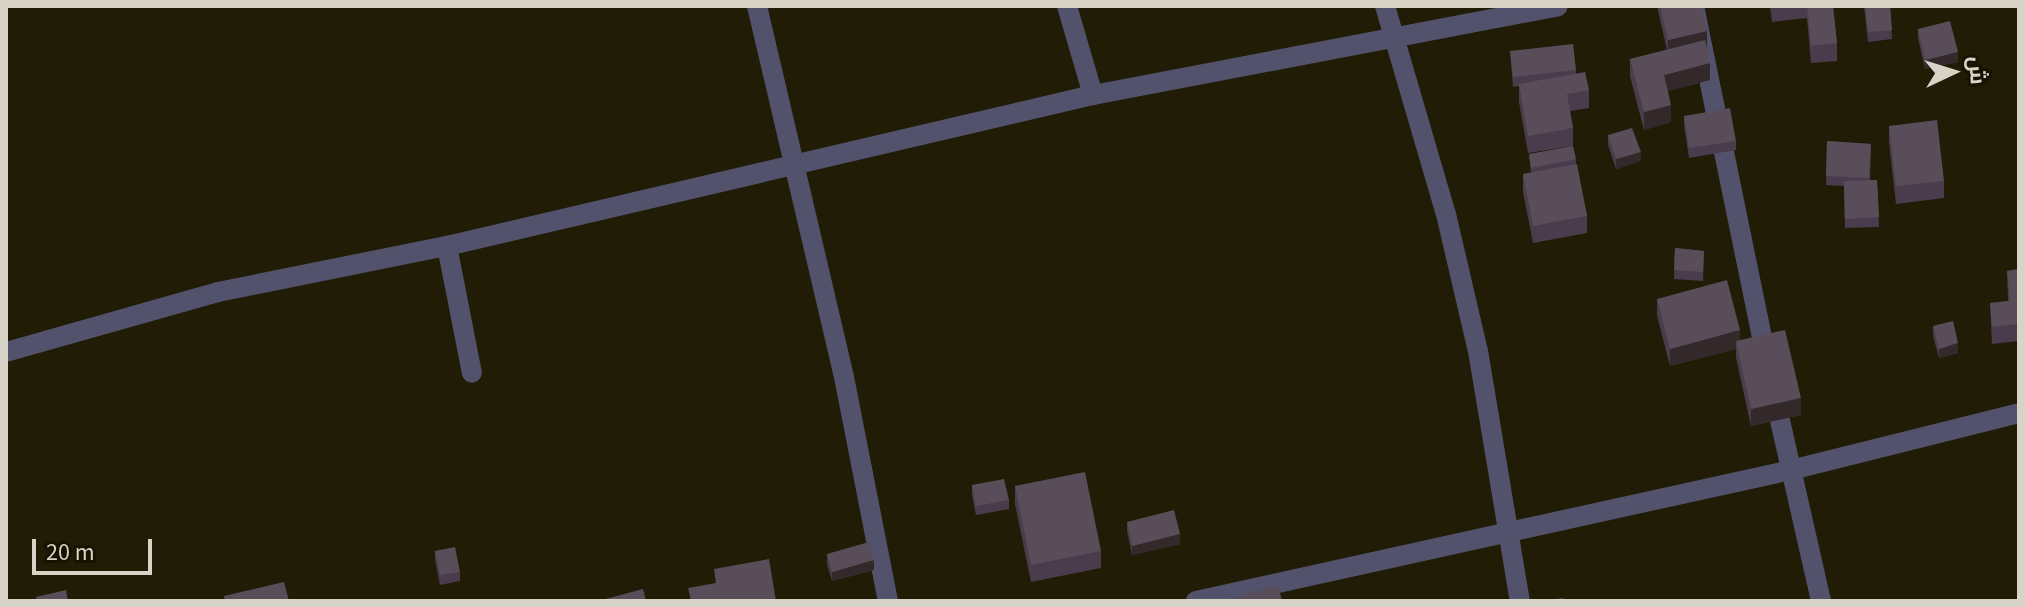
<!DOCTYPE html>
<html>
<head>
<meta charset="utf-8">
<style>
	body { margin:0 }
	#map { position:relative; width:2025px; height:607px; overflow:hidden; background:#211c06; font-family:"Source Sans 3",Cairo,sans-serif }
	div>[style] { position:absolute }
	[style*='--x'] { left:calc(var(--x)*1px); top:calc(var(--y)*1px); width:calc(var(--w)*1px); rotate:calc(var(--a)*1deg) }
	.minor>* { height:20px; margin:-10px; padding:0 10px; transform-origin:10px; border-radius:10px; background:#52526d }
	.wall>* { inset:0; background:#4a3c4c }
	.shaded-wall>* { inset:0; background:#33292b }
	.building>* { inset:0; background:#594d59 }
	span { translate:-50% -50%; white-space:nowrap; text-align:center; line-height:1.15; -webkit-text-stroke:8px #181301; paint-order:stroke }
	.frame { position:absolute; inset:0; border:8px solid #d7d4c7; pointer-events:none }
	.north { position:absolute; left:1913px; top:32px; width:80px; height:80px; -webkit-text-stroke:6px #181301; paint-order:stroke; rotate:86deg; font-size:22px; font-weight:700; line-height:32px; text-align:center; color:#d7d4c7 }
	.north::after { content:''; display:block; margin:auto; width:28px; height:36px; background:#d7d4c7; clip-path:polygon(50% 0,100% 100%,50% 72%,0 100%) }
	.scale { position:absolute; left:32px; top:539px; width:120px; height:36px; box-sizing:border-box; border:4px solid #d7d4c7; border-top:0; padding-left:10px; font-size:24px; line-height:28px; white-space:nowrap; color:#d7d4c7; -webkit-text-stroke:6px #181301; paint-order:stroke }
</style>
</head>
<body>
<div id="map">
	<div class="minor">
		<i style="--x:757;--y:6;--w:381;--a:76.8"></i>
		<i style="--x:844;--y:377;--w:228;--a:78.9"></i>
		<i style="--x:1067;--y:6;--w:93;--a:73.7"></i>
		<i style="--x:1385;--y:6;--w:217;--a:73.7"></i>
		<i style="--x:1446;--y:214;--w:141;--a:76.9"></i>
		<i style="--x:1478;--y:351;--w:254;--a:80.5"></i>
		<i style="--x:1694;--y:6;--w:364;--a:78.4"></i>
		<i style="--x:447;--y:246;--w:129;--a:78.9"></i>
		<i style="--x:6;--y:352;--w:220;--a:-15.8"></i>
		<i style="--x:218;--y:292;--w:234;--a:-11.4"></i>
		<i style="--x:447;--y:246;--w:663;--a:-13.16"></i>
		<i style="--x:1093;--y:95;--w:473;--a:-10.8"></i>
		<i style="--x:1774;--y:394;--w:212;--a:77.2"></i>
		<i style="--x:1196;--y:601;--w:609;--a:-12.42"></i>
		<i style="--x:1791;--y:470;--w:235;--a:-14"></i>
	</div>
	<div class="wall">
		<i style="clip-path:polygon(1657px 6px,1701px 6px,1710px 80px,1668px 91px,1671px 122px,1644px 130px,1630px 76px,1630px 59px,1667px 50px)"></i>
		<i style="clip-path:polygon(1770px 6px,1833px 6px,1837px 43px,1837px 61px,1811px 63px,1807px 18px,1772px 22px)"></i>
		<i style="clip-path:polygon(1864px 6px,1890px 6px,1892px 39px,1868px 42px)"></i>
		<i style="clip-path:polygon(1918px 29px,1958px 62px,1925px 69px,1918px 38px)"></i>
		<i style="clip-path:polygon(1510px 51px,1576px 70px,1576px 74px,1589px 90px,1589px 108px,1570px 111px,1573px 128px,1573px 146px,1528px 153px,1519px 102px,1519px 86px,1513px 87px)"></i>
		<i style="clip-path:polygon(1684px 116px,1736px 141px,1736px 150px,1689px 158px,1684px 125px)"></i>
		<i style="clip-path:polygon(1889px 126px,1944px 181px,1944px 198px,1896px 204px,1889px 143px)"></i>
		<i style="clip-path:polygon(1608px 135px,1641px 161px,1616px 169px,1608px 145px)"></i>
		<i style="clip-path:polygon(1827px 141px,1871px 144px,1870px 180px,1877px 180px,1879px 227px,1845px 228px,1844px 186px,1826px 185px)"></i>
		<i style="clip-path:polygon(1529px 154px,1576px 159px,1576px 164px,1587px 216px,1587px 233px,1533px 243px,1523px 192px,1523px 174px,1531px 173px)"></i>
		<i style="clip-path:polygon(1675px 248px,1704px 251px,1703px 281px,1674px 279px)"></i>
		<i style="clip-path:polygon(2019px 269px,2019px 341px,1992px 344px,1990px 303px,2008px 301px,2007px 271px)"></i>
		<i style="clip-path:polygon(1657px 299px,1740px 340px,1801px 415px,1751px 426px,1736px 358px,1736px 349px,1670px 366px,1657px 316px)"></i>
		<i style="clip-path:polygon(1933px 326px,1958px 353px,1939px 358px,1933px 336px)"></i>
		<i style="clip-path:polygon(972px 485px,1009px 500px,1009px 509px,976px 515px,972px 495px)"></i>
		<i style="clip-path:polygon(1015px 486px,1101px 551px,1101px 568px,1031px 582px,1015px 504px)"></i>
		<i style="clip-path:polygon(1127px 522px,1180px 544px,1132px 555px,1127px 531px)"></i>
		<i style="clip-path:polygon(435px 551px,460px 572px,460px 581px,440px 585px,435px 560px)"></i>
		<i style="clip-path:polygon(827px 554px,874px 570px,832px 581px,827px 564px)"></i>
	</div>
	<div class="shaded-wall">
		<i style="clip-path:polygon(1707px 31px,1707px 48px,1668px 57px,1668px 40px)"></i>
		<i style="clip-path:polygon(1958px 52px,1958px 62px,1925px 69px,1925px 60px)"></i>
		<i style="clip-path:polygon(1710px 63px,1710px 80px,1664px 92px,1664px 75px)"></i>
		<i style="clip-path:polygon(1671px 105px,1671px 122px,1644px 130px,1644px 112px)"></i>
		<i style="clip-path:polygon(1641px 152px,1641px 161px,1616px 169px,1616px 159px)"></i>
		<i style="clip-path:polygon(1740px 330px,1740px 348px,1736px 341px,1736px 349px,1670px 366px,1670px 349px)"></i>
		<i style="clip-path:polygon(1958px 343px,1958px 353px,1939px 358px,1939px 349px)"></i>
		<i style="clip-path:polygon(1801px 398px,1801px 415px,1751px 426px,1751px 409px)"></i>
		<i style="clip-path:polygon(1180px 534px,1180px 544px,1132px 555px,1132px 546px)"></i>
		<i style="clip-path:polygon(874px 560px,874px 570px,832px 581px,832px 572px)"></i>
	</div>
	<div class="building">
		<i style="clip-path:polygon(1660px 6px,1701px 6px,1707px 31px,1668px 40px)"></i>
		<i style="clip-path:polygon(1807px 6px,1833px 6px,1837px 43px,1811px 46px)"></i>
		<i style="clip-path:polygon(1865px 6px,1890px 6px,1892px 30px,1868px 32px)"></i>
		<i style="clip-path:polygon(1950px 21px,1958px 52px,1925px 60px,1918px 29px)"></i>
		<i style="clip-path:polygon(1705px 40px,1710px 63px,1664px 75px,1671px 105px,1644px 112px,1630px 59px)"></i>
		<i style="clip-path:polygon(1573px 44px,1576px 70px,1513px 77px,1510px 51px)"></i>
		<i style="clip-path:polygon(1585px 72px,1589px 90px,1567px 94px,1573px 128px,1528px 136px,1519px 84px)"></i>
		<i style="clip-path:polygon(1730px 108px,1736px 141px,1689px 148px,1684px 116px)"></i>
		<i style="clip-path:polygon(1937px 120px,1944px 181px,1896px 186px,1889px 126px)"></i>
		<i style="clip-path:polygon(1632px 128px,1641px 152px,1616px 159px,1608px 135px)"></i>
		<i style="clip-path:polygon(1827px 141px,1871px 144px,1869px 178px,1826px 176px)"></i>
		<i style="clip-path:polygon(1573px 146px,1576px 159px,1531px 168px,1529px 154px)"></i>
		<i style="clip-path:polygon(1577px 164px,1587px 216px,1533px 226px,1523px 174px)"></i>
		<i style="clip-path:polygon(1877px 180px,1879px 217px,1845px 219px,1844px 181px)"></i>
		<i style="clip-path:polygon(1675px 248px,1704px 251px,1703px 272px,1674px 270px)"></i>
		<i style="clip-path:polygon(2019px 269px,2019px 324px,1992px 327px,1990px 303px,2010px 301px,2007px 271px)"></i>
		<i style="clip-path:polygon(1727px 280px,1740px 330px,1670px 349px,1657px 299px)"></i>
		<i style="clip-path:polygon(1953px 321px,1958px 343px,1939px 349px,1933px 326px)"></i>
		<i style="clip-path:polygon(1785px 330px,1801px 398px,1751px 409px,1736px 341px)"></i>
		<i style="clip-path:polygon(1085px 472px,1101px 551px,1031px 565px,1015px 486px)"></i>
		<i style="clip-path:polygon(1004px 479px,1009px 500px,976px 506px,972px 485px)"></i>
		<i style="clip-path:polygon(1174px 510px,1180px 534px,1132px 546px,1127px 522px)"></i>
		<i style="clip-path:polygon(869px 542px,874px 560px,832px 572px,827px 554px)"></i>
		<i style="clip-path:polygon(455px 547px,460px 572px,440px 575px,435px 551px)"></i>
		<i style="clip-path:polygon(769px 559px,776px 601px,691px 601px,688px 588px,716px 583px,714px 569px)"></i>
		<i style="clip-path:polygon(284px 582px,289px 601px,225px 601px,224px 596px)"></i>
		<i style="clip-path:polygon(1278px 585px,1282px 601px,1225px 601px)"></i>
		<i style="clip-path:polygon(643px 589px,646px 601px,598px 601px)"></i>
		<i style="clip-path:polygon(66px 590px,68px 601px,37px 601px,36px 597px)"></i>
		<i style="clip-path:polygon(1563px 598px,1563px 601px,1545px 601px)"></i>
	</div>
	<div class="frame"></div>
	<div class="north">ش</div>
	<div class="scale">20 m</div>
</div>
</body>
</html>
